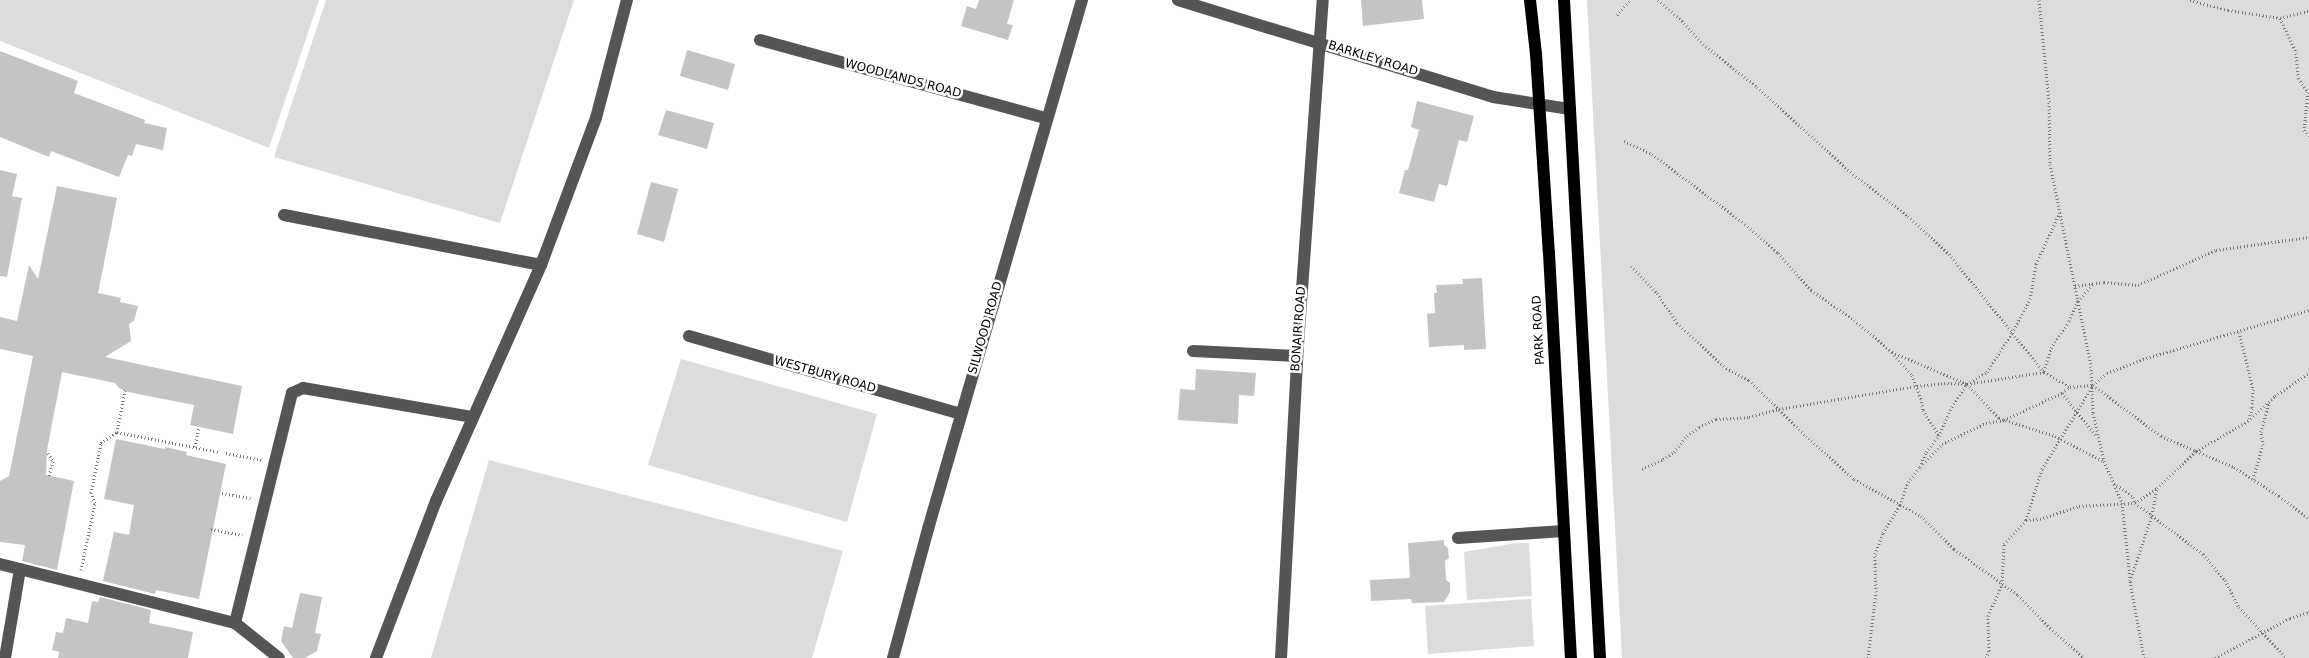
<!DOCTYPE html>
<html>
<head>
<meta charset="utf-8">
<style>
	body { margin:0 }
	#map { position:relative; width:2309px; height:658px; overflow:hidden; background:#fff; font-family:"DejaVu Sans",sans-serif }
	div>[style] { position:absolute }
	[style*='--x'] { left:calc(var(--x)*1px); top:calc(var(--y)*1px); width:calc(var(--w)*1px); rotate:calc(var(--a)*1deg) }
	.green>* { inset:0; background:#dcdcdc }
	.building>* { inset:0; background:#c4c4c4 }
	.path>* { height:3px; margin-top:-1.5px; transform-origin:0; background:repeating-linear-gradient(90deg,#777 0 1px,transparent 0 3.5px) }
	.minor>* { height:12px; margin:-6px; padding:0 6px; transform-origin:6px; border-radius:6px; background:#555 }
	.major>* { height:12px; margin:-6px; padding:0 6px; transform-origin:6px; border-radius:6px; background:#000 }
	span { translate:-50% -50%; white-space:nowrap; text-align:center; line-height:1.15; -webkit-text-stroke:5px #fff; paint-order:stroke }
	.street-label { font-size:12px; color:#000 }
</style>
</head>
<body>
<div id="map">
	<div class="green">
		<i style="clip-path:polygon(0 0,319px 0,269px 148px,0 41px)"></i>
		<i style="clip-path:polygon(326px 0,574px 0,500px 223px,274px 157px)"></i>
		<i style="clip-path:polygon(1587px 0,2309px 0,2309px 658px,1622px 658px)"></i>
		<i style="clip-path:polygon(681px 359px,877px 414px,847px 522px,648px 465px)"></i>
		<i style="clip-path:polygon(489px 460px,843px 551px,812px 658px,431px 658px)"></i>
		<i style="clip-path:polygon(1516px 543px,1529px 543px,1532px 596px,1467px 600px,1464px 552px)"></i>
		<i style="clip-path:polygon(1531px 599px,1534px 646px,1428px 654px,1425px 606px)"></i>
	</div>
	<div class="building">
		<i style="clip-path:polygon(979px 0,1014px 0,1007px 24px,1013px 25px,1008px 40px,961px 26px,967px 6px,976px 9px)"></i>
		<i style="clip-path:polygon(1361px 0,1422px 0,1424px 19px,1363px 26px)"></i>
		<i style="clip-path:polygon(687px 50px,735px 64px,728px 90px,680px 76px)"></i>
		<i style="clip-path:polygon(0 51px,78px 81px,74px 93px,145px 120px,144px 123px,167px 128px,163px 150px,136px 144px,132px 156px,128px 155px,119px 177px,51px 151px,49px 157px,0 137px)"></i>
		<i style="clip-path:polygon(1417px 101px,1474px 116px,1467px 142px,1459px 140px,1447px 186px,1439px 184px,1434px 202px,1399px 193px,1405px 170px,1408px 170px,1419px 130px,1411px 127px)"></i>
		<i style="clip-path:polygon(666px 110px,714px 123px,707px 149px,658px 135px)"></i>
		<i style="clip-path:polygon(0 170px,17px 174px,12px 196px,22px 198px,7px 277px,0 276px)"></i>
		<i style="clip-path:polygon(651px 182px,678px 189px,664px 242px,637px 234px)"></i>
		<i style="clip-path:polygon(57px 186px,117px 198px,98px 293px,121px 298px,120px 302px,138px 306px,134px 321px,129px 324px,131px 341px,105px 357px,242px 386px,233px 434px,190px 425px,194px 405px,128px 392px,119px 388px,115px 383px,62px 372px,47px 450px,46px 475px,74px 481px,57px 570px,22px 561px,25px 545px,0 542px,0 481px,9px 476px,33px 356px,0 349px,0 317px,17px 321px,29px 265px,38px 279px)"></i>
		<i style="clip-path:polygon(1482px 278px,1486px 349px,1464px 350px,1464px 345px,1429px 347px,1427px 314px,1435px 313px,1434px 293px,1437px 293px,1436px 285px,1463px 284px,1462px 279px)"></i>
		<i style="clip-path:polygon(1196px 369px,1256px 373px,1254px 396px,1239px 395px,1238px 424px,1178px 420px,1180px 389px,1195px 390px)"></i>
		<i style="clip-path:polygon(116px 439px,165px 449px,165px 447px,187px 452px,186px 455px,226px 464px,199px 599px,156px 590px,155px 594px,103px 581px,114px 532px,129px 535px,134px 505px,104px 499px)"></i>
		<i style="clip-path:polygon(1444px 540px,1444px 545px,1448px 548px,1449px 558px,1445px 561px,1446px 580px,1450px 583px,1450px 592px,1444px 602px,1412px 603px,1411px 599px,1371px 601px,1370px 580px,1410px 578px,1408px 543px)"></i>
		<i style="clip-path:polygon(300px 593px,322px 597px,315px 633px,321px 634px,317px 651px,305px 658px,293px 658px,281px 641px,284px 626px,292px 628px)"></i>
		<i style="clip-path:polygon(100px 597px,151px 610px,149px 623px,193px 632px,188px 658px,58px 658px,59px 652px,52px 650px,56px 632px,63px 633px,66px 618px,88px 623px,92px 601px,98px 602px)"></i>
	</div>
	<div class="path">
		<i style="--x:1658;--y:0;--w:35;--a:41"></i>
		<i style="--x:1684;--y:23;--w:28;--a:48"></i>
		<i style="--x:1703;--y:44;--w:69;--a:38.5"></i>
		<i style="--x:1757;--y:87;--w:130;--a:42.2"></i>
		<i style="--x:1853;--y:174;--w:69;--a:37.4"></i>
		<i style="--x:1908;--y:216;--w:56;--a:42.8"></i>
		<i style="--x:1949;--y:254;--w:151;--a:51.2"></i>
		<i style="--x:2039;--y:0;--w:102;--a:84.4"></i>
		<i style="--x:2049;--y:102;--w:62;--a:89.1"></i>
		<i style="--x:2050;--y:164;--w:206;--a:78.5"></i>
		<i style="--x:2091;--y:366;--w:47;--a:87.6"></i>
		<i style="--x:2093;--y:413;--w:49;--a:77.1"></i>
		<i style="--x:2104;--y:461;--w:24;--a:66"></i>
		<i style="--x:2114;--y:483;--w:24;--a:36"></i>
		<i style="--x:2133;--y:497;--w:6;--a:72"></i>
		<i style="--x:2135;--y:503;--w:85;--a:36.9"></i>
		<i style="--x:2203;--y:554;--w:34;--a:50"></i>
		<i style="--x:2225;--y:580;--w:30;--a:63"></i>
		<i style="--x:2239;--y:607;--w:69;--a:47.3"></i>
		<i style="--x:2190;--y:0;--w:39;--a:15"></i>
		<i style="--x:2228;--y:10;--w:53;--a:8.7"></i>
		<i style="--x:2280;--y:18;--w:30;--a:-14"></i>
		<i style="--x:1617;--y:15;--w:20;--a:-49"></i>
		<i style="--x:2280;--y:18;--w:38;--a:65"></i>
		<i style="--x:2296;--y:53;--w:25;--a:85"></i>
		<i style="--x:2298;--y:78;--w:17;--a:54"></i>
		<i style="--x:2308;--y:92;--w:38;--a:96"></i>
		<i style="--x:2304;--y:130;--w:8;--a:50"></i>
		<i style="--x:1624;--y:141;--w:31;--a:25"></i>
		<i style="--x:1652;--y:154;--w:116;--a:37"></i>
		<i style="--x:1745;--y:224;--w:44;--a:41.3"></i>
		<i style="--x:1778;--y:253;--w:50;--a:48.3"></i>
		<i style="--x:1811;--y:290;--w:52;--a:34.9"></i>
		<i style="--x:1854;--y:320;--w:50;--a:40.1"></i>
		<i style="--x:1892;--y:352;--w:82;--a:23.1"></i>
		<i style="--x:1967;--y:384;--w:47;--a:46.7"></i>
		<i style="--x:1999;--y:418;--w:59;--a:17.8"></i>
		<i style="--x:2055;--y:436;--w:54;--a:27.5"></i>
		<i style="--x:1631;--y:266;--w:37;--a:46"></i>
		<i style="--x:1657;--y:293;--w:36;--a:56"></i>
		<i style="--x:1677;--y:323;--w:67;--a:42.6"></i>
		<i style="--x:1726;--y:368;--w:26;--a:28"></i>
		<i style="--x:1749;--y:380;--w:80;--a:44.5"></i>
		<i style="--x:1806;--y:436;--w:64;--a:41.9"></i>
		<i style="--x:1854;--y:479;--w:77;--a:28.9"></i>
		<i style="--x:1921;--y:516;--w:47;--a:45"></i>
		<i style="--x:1954;--y:549;--w:79;--a:35.7"></i>
		<i style="--x:2018;--y:595;--w:46;--a:45.9"></i>
		<i style="--x:2050;--y:628;--w:45;--a:41.4"></i>
		<i style="--x:2075;--y:286;--w:29;--a:-8"></i>
		<i style="--x:2104;--y:282;--w:34;--a:5"></i>
		<i style="--x:2138;--y:285;--w:85;--a:-24.2"></i>
		<i style="--x:2216;--y:250;--w:94;--a:-8"></i>
		<i style="--x:2239;--y:332;--w:59;--a:76.2"></i>
		<i style="--x:2253;--y:389;--w:19;--a:93"></i>
		<i style="--x:2252;--y:408;--w:11;--a:105"></i>
		<i style="--x:1894;--y:355;--w:27;--a:48"></i>
		<i style="--x:1912;--y:375;--w:25;--a:69"></i>
		<i style="--x:1921;--y:398;--w:12;--a:81"></i>
		<i style="--x:1923;--y:410;--w:31;--a:58"></i>
		<i style="--x:2044;--y:371;--w:24;--a:-73"></i>
		<i style="--x:2051;--y:348;--w:32;--a:-56"></i>
		<i style="--x:2069;--y:321;--w:22;--a:-66"></i>
		<i style="--x:2078;--y:301;--w:23;--a:-49"></i>
		<i style="--x:125;--y:390;--w:43;--a:100.8"></i>
		<i style="--x:117;--y:432;--w:104;--a:11.1"></i>
		<i style="--x:2062;--y:393;--w:55;--a:51.7"></i>
		<i style="--x:195;--y:447;--w:20;--a:-79"></i>
		<i style="--x:48;--y:453;--w:9;--a:58"></i>
		<i style="--x:53;--y:461;--w:16;--a:105"></i>
		<i style="--x:226;--y:453;--w:36;--a:11"></i>
		<i style="--x:1923;--y:464;--w:28;--a:-46"></i>
		<i style="--x:1942;--y:444;--w:49;--a:-25.5"></i>
		<i style="--x:1986;--y:423;--w:18;--a:-9"></i>
		<i style="--x:2004;--y:420;--w:64;--a:-25"></i>
		<i style="--x:2062;--y:393;--w:10;--a:-37"></i>
		<i style="--x:1642;--y:469;--w:23;--a:-25"></i>
		<i style="--x:1663;--y:459;--w:13;--a:-32"></i>
		<i style="--x:1674;--y:452;--w:21;--a:-51"></i>
		<i style="--x:1687;--y:436;--w:15;--a:-37"></i>
		<i style="--x:1699;--y:427;--w:19;--a:-25"></i>
		<i style="--x:1716;--y:419;--w:33;--a:-3"></i>
		<i style="--x:1749;--y:417;--w:31;--a:-15"></i>
		<i style="--x:1779;--y:409;--w:140;--a:-9.5"></i>
		<i style="--x:1917;--y:386;--w:27;--a:-6"></i>
		<i style="--x:1944;--y:383;--w:23;--a:2"></i>
		<i style="--x:1967;--y:384;--w:78;--a:-8.9"></i>
		<i style="--x:2044;--y:372;--w:30;--a:30"></i>
		<i style="--x:2070;--y:387;--w:23;--a:-5"></i>
		<i style="--x:2093;--y:385;--w:85;--a:36.9"></i>
		<i style="--x:2161;--y:436;--w:79;--a:23"></i>
		<i style="--x:2234;--y:467;--w:54;--a:32.8"></i>
		<i style="--x:2279;--y:496;--w:38;--a:37"></i>
		<i style="--x:2253;--y:479;--w:35;--a:-74"></i>
		<i style="--x:2263;--y:445;--w:13;--a:-99"></i>
		<i style="--x:2261;--y:432;--w:30;--a:-75"></i>
		<i style="--x:2114;--y:484;--w:21;--a:67"></i>
		<i style="--x:2122;--y:503;--w:75;--a:83.9"></i>
		<i style="--x:222;--y:493;--w:29;--a:10"></i>
		<i style="--x:2026;--y:520;--w:14;--a:-4"></i>
		<i style="--x:2040;--y:519;--w:41;--a:-18.4"></i>
		<i style="--x:2079;--y:506;--w:56;--a:-3.1"></i>
		<i style="--x:2135;--y:503;--w:27;--a:-34"></i>
		<i style="--x:2157;--y:488;--w:54;--a:-43.5"></i>
		<i style="--x:2196;--y:451;--w:60;--a:-30"></i>
		<i style="--x:2248;--y:421;--w:37;--a:-43"></i>
		<i style="--x:2275;--y:396;--w:41;--a:-34.1"></i>
		<i style="--x:211;--y:529;--w:32;--a:11"></i>
		<i style="--x:81;--y:570;--w:68;--a:-78.2"></i>
		<i style="--x:95;--y:503;--w:11;--a:-112"></i>
		<i style="--x:91;--y:493;--w:51;--a:-78.7"></i>
		<i style="--x:101;--y:443;--w:19;--a:-35"></i>
		<i style="--x:1868;--y:658;--w:66;--a:-83.1"></i>
		<i style="--x:1876;--y:592;--w:38;--a:-92"></i>
		<i style="--x:1875;--y:554;--w:22;--a:-69"></i>
		<i style="--x:1883;--y:533;--w:33;--a:-59"></i>
		<i style="--x:1900;--y:505;--w:24;--a:-71"></i>
		<i style="--x:1908;--y:482;--w:19;--a:-51"></i>
		<i style="--x:1920;--y:467;--w:16;--a:-68"></i>
		<i style="--x:1926;--y:452;--w:21;--a:-51"></i>
		<i style="--x:1939;--y:436;--w:28;--a:-67"></i>
		<i style="--x:1950;--y:410;--w:31;--a:-57"></i>
		<i style="--x:1967;--y:384;--w:23;--a:-31"></i>
		<i style="--x:1987;--y:372;--w:46;--a:-57.3"></i>
		<i style="--x:2012;--y:333;--w:38;--a:-62"></i>
		<i style="--x:2030;--y:299;--w:36;--a:-80"></i>
		<i style="--x:2036;--y:264;--w:57;--a:-65.2"></i>
		<i style="--x:1986;--y:658;--w:8;--a:-67"></i>
		<i style="--x:1989;--y:651;--w:35;--a:-92"></i>
		<i style="--x:1988;--y:616;--w:35;--a:-66"></i>
		<i style="--x:2002;--y:584;--w:40;--a:-87.1"></i>
		<i style="--x:2004;--y:544;--w:33;--a:-47"></i>
		<i style="--x:2026;--y:520;--w:53;--a:-72.6"></i>
		<i style="--x:2042;--y:469;--w:98;--a:-58.7"></i>
		<i style="--x:2093;--y:385;--w:18;--a:-41"></i>
		<i style="--x:2107;--y:373;--w:39;--a:-21"></i>
		<i style="--x:2143;--y:359;--w:173;--a:-16.4"></i>
		<i style="--x:2144;--y:658;--w:78;--a:-100.3"></i>
		<i style="--x:2130;--y:581;--w:70;--a:-71.6"></i>
		<i style="--x:2152;--y:515;--w:27;--a:-80"></i>
		<i style="--x:2215;--y:658;--w:85;--a:-28.1"></i>
		<i style="--x:2290;--y:618;--w:20;--a:-18"></i>
	</div>
	<div class="minor">
		<i style="--x:1178;--y:0;--w:330;--a:17.1"></i>
		<i style="--x:1493;--y:97;--w:78;--a:8.9"></i>
		<i style="--x:760;--y:40;--w:296;--a:15.3"></i>
		<i style="--x:284;--y:215;--w:262;--a:11"></i>
		<i style="--x:689;--y:336;--w:283;--a:16"></i>
		<i style="--x:1193;--y:351;--w:104;--a:2.8"></i>
		<i style="--x:1458;--y:538;--w:106;--a:-3.8"></i>
		<i style="--x:0;--y:564;--w:242;--a:14.1"></i>
		<i style="--x:235;--y:623;--w:56;--a:38.5"></i>
		<i style="--x:235;--y:623;--w:237;--a:-76.1"></i>
		<i style="--x:292;--y:393;--w:12;--a:-24"></i>
		<i style="--x:303;--y:388;--w:171;--a:9.7"></i>
		<i style="--x:5;--y:658;--w:90;--a:-80.4"></i>
		<i style="--x:376;--y:658;--w:168;--a:-69.1"></i>
		<i style="--x:436;--y:501;--w:258;--a:-66"></i>
		<i style="--x:541;--y:265;--w:157;--a:-69.5"></i>
		<i style="--x:596;--y:118;--w:122;--a:-75.3"></i>
		<i style="--x:893;--y:658;--w:134;--a:-74.8"></i>
		<i style="--x:928;--y:529;--w:551;--a:-73.77"></i>
		<i style="--x:1281;--y:658;--w:313;--a:-86.9"></i>
		<i style="--x:1298;--y:345;--w:346;--a:-85.9"></i>
	</div>
	<div class="major">
		<i style="--x:1530;--y:0;--w:54;--a:83.7"></i>
		<i style="--x:1536;--y:54;--w:199;--a:86.3"></i>
		<i style="--x:1549;--y:253;--w:406;--a:86.9"></i>
		<i style="--x:1564;--y:0;--w:659;--a:86.87"></i>
	</div>
	<div class="street-label">
		<span style="left:1373px;top:59px;rotate:17deg">BARKLEY ROAD</span>
		<span style="left:903px;top:79px;rotate:15deg">WOODLANDS ROAD</span>
		<span style="left:986px;top:328px;rotate:-74deg">SILWOOD ROAD</span>
		<span style="left:1299px;top:329px;rotate:-86deg">BONAIR ROAD</span>
		<span style="left:1539px;top:330px;rotate:-93deg">PARK ROAD</span>
		<span style="left:825px;top:375px;rotate:16deg">WESTBURY ROAD</span>
	</div>
</div>
</body>
</html>
